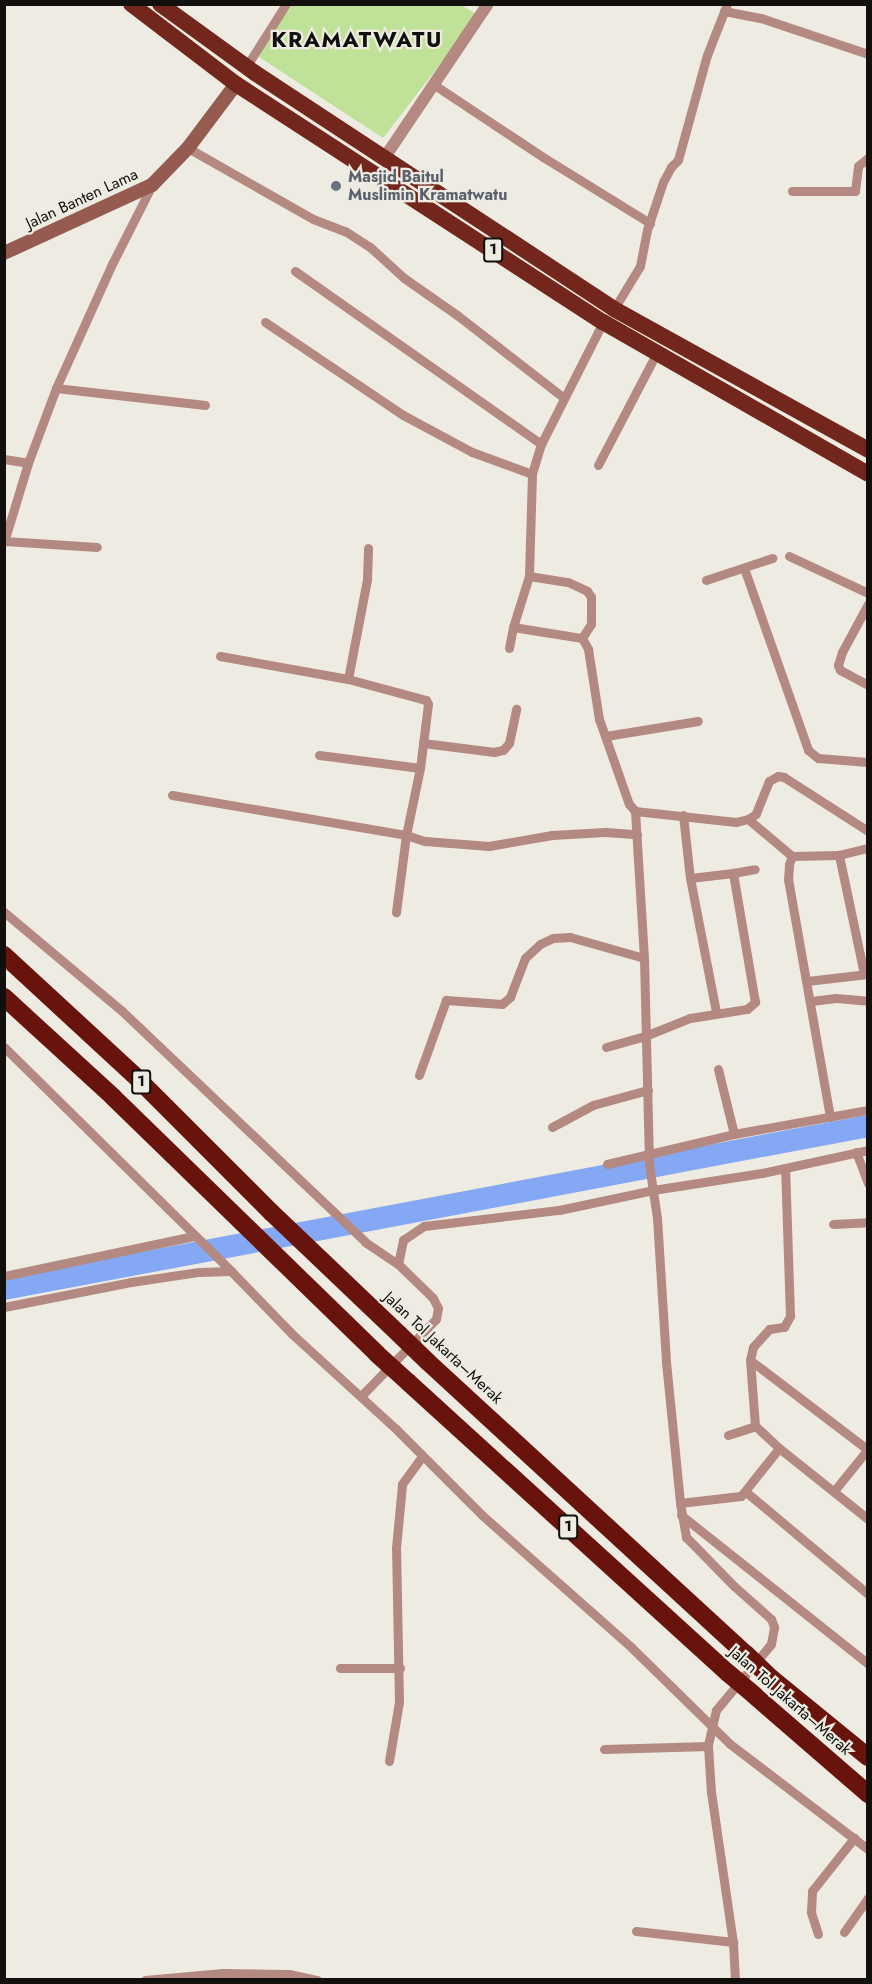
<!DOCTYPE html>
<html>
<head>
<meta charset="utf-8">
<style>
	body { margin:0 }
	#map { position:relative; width:872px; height:1984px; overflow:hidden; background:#eeebe2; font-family:Jost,sans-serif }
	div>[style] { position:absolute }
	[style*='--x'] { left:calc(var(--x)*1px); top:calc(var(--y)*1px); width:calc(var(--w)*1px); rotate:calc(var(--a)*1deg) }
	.green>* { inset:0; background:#c0e198 }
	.river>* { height:22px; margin:-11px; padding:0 11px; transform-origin:11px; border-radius:11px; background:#85a8f4 }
	.minor>* { height:9px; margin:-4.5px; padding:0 4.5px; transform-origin:4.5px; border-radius:4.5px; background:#b48982 }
	.tertiary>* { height:12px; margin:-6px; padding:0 6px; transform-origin:6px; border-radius:6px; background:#b48982 }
	.secondary>* { height:14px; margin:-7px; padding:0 7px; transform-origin:7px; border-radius:7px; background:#955a50 }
	.trunk>* { height:16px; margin:-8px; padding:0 8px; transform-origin:8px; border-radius:8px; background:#72261c }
	.motorway>* { height:18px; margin:-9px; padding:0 9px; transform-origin:9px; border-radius:9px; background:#68140c }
	.motorway-bridge>* { height:18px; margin:-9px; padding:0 9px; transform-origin:9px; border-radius:9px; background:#68140c }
	.dots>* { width:16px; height:16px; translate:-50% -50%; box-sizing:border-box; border:3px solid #eeebe2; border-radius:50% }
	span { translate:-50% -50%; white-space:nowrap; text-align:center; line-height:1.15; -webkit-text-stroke:4.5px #eeebe2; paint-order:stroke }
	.shield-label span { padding:2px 4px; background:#eeebe2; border:2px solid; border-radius:4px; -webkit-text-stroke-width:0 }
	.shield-label { font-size:15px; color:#11100d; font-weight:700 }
	.worship-label { font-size:16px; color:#5b616d; font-weight:700 }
	.left { translate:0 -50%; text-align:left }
	.street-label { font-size:16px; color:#11100d }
	.district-label { font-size:22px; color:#11100d; font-weight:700; letter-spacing:1.5px }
	.frame { position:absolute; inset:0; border:6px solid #11100d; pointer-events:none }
</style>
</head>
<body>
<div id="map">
	<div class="green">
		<i style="clip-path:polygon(292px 5px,461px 5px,478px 15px,383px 138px,256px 55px)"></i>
	</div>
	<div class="river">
		<i style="--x:4;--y:1289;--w:879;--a:-10.68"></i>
	</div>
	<div class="minor">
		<i style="--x:724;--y:11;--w:38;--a:11"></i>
		<i style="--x:761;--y:18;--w:113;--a:18.6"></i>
		<i style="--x:246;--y:67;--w:75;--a:-57.6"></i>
		<i style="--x:433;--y:84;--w:132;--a:33.6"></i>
		<i style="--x:543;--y:157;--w:126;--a:31.7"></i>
		<i style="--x:188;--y:148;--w:144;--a:29.6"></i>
		<i style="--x:313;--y:219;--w:34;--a:21"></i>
		<i style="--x:345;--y:231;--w:30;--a:33"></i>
		<i style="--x:370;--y:247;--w:46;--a:42.4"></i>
		<i style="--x:404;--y:278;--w:65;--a:34.9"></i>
		<i style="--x:457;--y:315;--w:135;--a:37.8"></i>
		<i style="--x:792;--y:191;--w:63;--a:0"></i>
		<i style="--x:855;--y:191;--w:25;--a:-83"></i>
		<i style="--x:858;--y:166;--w:13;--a:-39"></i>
		<i style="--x:295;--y:271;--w:301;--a:35.1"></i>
		<i style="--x:614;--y:309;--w:50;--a:-58.8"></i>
		<i style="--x:640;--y:266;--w:37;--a:-79"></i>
		<i style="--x:647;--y:230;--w:51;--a:-71.6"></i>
		<i style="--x:663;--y:182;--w:17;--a:-62"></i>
		<i style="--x:671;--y:167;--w:10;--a:-45"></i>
		<i style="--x:678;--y:160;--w:109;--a:-74.6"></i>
		<i style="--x:707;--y:55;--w:55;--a:-68.6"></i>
		<i style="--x:265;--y:322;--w:166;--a:34"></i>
		<i style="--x:403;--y:415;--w:78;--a:28.2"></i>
		<i style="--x:472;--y:452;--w:64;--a:20.1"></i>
		<i style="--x:603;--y:322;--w:137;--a:116.9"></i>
		<i style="--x:541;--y:444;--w:31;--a:107"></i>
		<i style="--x:532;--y:474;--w:102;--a:91.7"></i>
		<i style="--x:529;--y:576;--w:53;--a:107.4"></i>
		<i style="--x:513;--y:627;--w:70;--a:9.1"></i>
		<i style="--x:582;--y:638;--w:13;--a:61"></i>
		<i style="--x:588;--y:649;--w:71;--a:81.1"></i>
		<i style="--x:599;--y:719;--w:90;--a:70.6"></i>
		<i style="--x:629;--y:804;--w:9;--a:49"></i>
		<i style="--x:56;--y:388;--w:150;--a:6.5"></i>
		<i style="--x:4;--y:459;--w:24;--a:9"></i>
		<i style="--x:598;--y:465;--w:125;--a:-62.4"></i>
		<i style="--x:5;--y:541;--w:92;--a:3.7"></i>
		<i style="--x:4;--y:542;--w:83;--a:-73.1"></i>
		<i style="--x:28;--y:463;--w:80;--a:-69.5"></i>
		<i style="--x:56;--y:388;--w:138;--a:-65.7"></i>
		<i style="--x:113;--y:262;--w:86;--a:-63.1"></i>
		<i style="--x:789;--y:556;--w:87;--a:25.1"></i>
		<i style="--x:744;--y:568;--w:193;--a:70.6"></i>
		<i style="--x:808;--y:750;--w:13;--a:39"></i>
		<i style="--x:818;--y:758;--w:50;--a:4.6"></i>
		<i style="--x:529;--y:576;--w:39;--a:9"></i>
		<i style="--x:568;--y:582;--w:21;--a:25"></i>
		<i style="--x:587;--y:591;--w:7;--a:56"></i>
		<i style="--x:591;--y:597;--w:27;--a:90"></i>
		<i style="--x:591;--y:624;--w:17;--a:123"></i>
		<i style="--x:706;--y:580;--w:70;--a:-18.4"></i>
		<i style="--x:868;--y:604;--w:55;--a:118.4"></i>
		<i style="--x:842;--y:652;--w:14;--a:107"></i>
		<i style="--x:838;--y:665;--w:5;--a:68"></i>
		<i style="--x:840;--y:670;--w:32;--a:28"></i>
		<i style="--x:509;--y:648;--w:21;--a:-79"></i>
		<i style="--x:220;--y:656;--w:130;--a:10.2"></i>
		<i style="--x:348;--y:679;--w:81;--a:15.1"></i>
		<i style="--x:426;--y:700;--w:4;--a:63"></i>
		<i style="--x:428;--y:704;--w:64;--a:97.1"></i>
		<i style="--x:420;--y:768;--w:68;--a:101.8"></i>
		<i style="--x:406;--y:835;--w:20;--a:18"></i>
		<i style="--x:425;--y:841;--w:64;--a:4.5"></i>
		<i style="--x:489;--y:846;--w:64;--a:-9.9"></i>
		<i style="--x:552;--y:835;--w:53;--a:-3.2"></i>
		<i style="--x:605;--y:832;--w:32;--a:4"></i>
		<i style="--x:348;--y:679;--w:102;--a:-79.2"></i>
		<i style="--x:367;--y:579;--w:31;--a:-88"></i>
		<i style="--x:606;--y:736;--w:93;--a:-9.3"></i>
		<i style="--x:423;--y:743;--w:72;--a:7.2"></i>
		<i style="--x:494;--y:752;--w:9;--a:-13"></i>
		<i style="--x:503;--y:750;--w:9;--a:-49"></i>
		<i style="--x:509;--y:743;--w:35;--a:-78"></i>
		<i style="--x:319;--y:755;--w:102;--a:7.3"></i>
		<i style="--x:172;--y:795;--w:237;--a:9.7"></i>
		<i style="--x:406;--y:835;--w:78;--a:97.4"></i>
		<i style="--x:683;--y:815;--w:63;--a:83.7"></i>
		<i style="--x:690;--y:878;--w:136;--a:79"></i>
		<i style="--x:748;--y:819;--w:57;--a:40.1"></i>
		<i style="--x:868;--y:831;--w:100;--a:-147.3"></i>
		<i style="--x:784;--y:777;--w:6;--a:-171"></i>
		<i style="--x:778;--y:776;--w:10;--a:151"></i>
		<i style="--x:769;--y:781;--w:35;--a:112"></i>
		<i style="--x:756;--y:814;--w:9;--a:148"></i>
		<i style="--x:748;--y:819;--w:12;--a:166"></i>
		<i style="--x:736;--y:822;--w:102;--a:-173.8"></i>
		<i style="--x:635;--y:811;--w:147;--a:86.5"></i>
		<i style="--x:644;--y:958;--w:206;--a:88.6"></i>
		<i style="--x:649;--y:1164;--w:55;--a:81.6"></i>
		<i style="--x:657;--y:1218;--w:144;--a:86.4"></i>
		<i style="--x:666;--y:1362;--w:142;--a:84.3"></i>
		<i style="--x:680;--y:1503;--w:61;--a:-6.5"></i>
		<i style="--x:741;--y:1496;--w:61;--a:-51.6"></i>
		<i style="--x:779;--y:1448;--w:114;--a:38.6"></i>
		<i style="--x:733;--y:873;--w:22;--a:-10"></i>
		<i style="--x:4;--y:912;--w:154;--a:40"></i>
		<i style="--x:122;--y:1011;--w:335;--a:43.5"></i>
		<i style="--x:365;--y:1242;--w:40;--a:34"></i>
		<i style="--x:398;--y:1264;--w:25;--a:-78"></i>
		<i style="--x:403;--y:1240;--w:25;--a:-34"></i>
		<i style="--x:424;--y:1226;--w:136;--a:-6.8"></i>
		<i style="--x:559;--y:1210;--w:96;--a:-12"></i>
		<i style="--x:653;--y:1190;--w:110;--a:-8.9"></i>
		<i style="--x:762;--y:1173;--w:108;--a:-12.2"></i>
		<i style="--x:864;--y:974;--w:122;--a:-101.9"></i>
		<i style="--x:839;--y:855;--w:30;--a:-14"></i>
		<i style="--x:807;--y:981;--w:61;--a:-6.5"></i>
		<i style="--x:811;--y:1001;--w:25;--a:-7"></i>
		<i style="--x:836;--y:998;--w:32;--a:5"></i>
		<i style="--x:4;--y:1047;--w:319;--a:44.6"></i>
		<i style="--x:606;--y:1047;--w:41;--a:-15.8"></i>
		<i style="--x:645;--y:1036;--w:48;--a:-21.8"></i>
		<i style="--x:690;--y:1018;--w:58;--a:-9"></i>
		<i style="--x:747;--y:1009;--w:11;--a:-41"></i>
		<i style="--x:755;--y:1002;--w:131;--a:-99.7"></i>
		<i style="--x:733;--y:873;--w:43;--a:173.4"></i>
		<i style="--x:718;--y:1069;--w:67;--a:76.2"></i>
		<i style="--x:419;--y:1075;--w:80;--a:-70.2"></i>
		<i style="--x:446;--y:1000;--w:56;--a:4.1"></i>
		<i style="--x:502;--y:1004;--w:11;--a:-41"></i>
		<i style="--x:510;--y:997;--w:42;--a:-69"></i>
		<i style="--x:525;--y:958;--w:21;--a:-43"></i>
		<i style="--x:540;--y:944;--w:14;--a:-25"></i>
		<i style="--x:553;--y:938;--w:17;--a:-3"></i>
		<i style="--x:570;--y:937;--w:77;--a:15.8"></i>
		<i style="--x:830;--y:1117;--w:241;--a:-100"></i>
		<i style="--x:788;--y:880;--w:16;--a:-86"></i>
		<i style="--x:789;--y:864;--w:9;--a:-69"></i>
		<i style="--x:792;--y:856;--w:47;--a:-1.2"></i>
		<i style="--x:552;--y:1127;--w:47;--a:-28.2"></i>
		<i style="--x:593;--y:1105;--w:57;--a:-15.3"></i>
		<i style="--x:856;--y:1152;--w:34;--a:69"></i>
		<i style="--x:607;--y:1164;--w:130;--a:-13.3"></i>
		<i style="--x:734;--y:1134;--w:136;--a:-10.2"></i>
		<i style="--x:833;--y:1224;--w:35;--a:-3"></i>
		<i style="--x:4;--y:1276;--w:194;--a:-11.9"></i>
		<i style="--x:4;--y:1307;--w:129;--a:-11.1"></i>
		<i style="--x:131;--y:1282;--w:69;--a:-8.4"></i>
		<i style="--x:199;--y:1272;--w:32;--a:-2"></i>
		<i style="--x:231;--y:1271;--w:88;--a:45.9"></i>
		<i style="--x:292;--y:1334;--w:139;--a:42.4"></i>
		<i style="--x:395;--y:1428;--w:124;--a:45"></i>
		<i style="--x:483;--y:1516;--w:199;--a:41.5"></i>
		<i style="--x:632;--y:1648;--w:137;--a:44.4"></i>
		<i style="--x:730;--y:1744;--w:173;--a:37.3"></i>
		<i style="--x:750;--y:1360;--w:148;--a:37.3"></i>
		<i style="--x:361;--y:1396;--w:107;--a:-45.8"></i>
		<i style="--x:436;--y:1319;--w:11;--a:-80"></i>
		<i style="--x:438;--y:1308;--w:11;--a:-117"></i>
		<i style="--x:433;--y:1298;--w:49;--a:-135.8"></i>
		<i style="--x:728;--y:1435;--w:28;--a:-18"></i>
		<i style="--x:779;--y:1448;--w:33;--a:-137"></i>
		<i style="--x:755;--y:1426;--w:66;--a:-94.3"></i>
		<i style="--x:750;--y:1360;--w:13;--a:-77"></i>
		<i style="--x:753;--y:1347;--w:24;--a:-48"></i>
		<i style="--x:769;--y:1329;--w:15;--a:-8"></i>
		<i style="--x:784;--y:1327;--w:13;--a:-61"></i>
		<i style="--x:790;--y:1316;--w:148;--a:-91.9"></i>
		<i style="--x:834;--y:1491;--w:54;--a:-51"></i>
		<i style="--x:746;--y:1492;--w:159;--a:39.9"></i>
		<i style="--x:680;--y:1503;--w:35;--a:80"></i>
		<i style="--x:686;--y:1537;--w:69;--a:45.6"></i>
		<i style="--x:734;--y:1586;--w:50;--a:41.7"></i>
		<i style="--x:771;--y:1619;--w:9;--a:69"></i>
		<i style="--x:774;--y:1627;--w:17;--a:100"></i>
		<i style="--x:771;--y:1644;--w:86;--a:129.8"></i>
		<i style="--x:716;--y:1710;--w:37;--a:103"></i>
		<i style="--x:708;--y:1746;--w:46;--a:86.3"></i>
		<i style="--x:711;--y:1792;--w:152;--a:81.7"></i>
		<i style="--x:733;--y:1942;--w:38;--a:87"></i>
		<i style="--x:681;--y:1515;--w:239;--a:38.5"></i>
		<i style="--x:340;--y:1668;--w:60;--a:0"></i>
		<i style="--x:604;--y:1749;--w:104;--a:-1.7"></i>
		<i style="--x:389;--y:1761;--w:60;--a:-80.4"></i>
		<i style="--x:399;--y:1702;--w:154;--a:-91.1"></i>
		<i style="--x:396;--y:1548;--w:64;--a:-84.6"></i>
		<i style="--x:402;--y:1484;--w:34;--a:-54"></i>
		<i style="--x:636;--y:1931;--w:98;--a:6.5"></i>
		<i style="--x:844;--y:1932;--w:42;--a:-54.8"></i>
		<i style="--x:818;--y:1934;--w:23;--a:-108"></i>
		<i style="--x:811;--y:1912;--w:21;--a:-87"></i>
		<i style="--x:812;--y:1891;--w:68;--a:-51.6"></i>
		<i style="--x:145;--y:1980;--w:78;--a:-5.1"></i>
		<i style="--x:223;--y:1973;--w:66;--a:0.9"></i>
		<i style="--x:289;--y:1974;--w:29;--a:12"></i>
	</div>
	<div class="tertiary">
		<i style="--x:385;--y:157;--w:184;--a:-56.1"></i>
	</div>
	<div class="secondary">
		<i style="--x:4;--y:253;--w:163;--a:-24.7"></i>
		<i style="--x:152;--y:185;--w:52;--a:-45.8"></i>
		<i style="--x:188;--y:148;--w:80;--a:-53.1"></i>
	</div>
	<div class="trunk">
		<i style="--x:131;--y:4;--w:132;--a:37.3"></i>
		<i style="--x:236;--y:84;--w:437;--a:33"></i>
		<i style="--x:603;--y:322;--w:305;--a:29.8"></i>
		<i style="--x:160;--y:4;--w:117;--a:36"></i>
		<i style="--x:255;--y:73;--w:430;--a:33.3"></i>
		<i style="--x:614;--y:309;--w:291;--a:29"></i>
	</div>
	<div class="motorway">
		<i style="--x:4;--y:955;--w:176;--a:42.7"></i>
		<i style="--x:133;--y:1074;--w:197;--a:45"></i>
		<i style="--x:272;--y:1213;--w:175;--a:43.6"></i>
		<i style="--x:4;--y:997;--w:148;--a:42.5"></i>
		<i style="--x:113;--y:1097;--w:368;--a:44.2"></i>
		<i style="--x:428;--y:1362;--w:432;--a:42.6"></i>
		<i style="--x:408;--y:1382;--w:433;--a:42.3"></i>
		<i style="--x:771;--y:1678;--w:125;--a:39.2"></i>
		<i style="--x:755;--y:1696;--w:150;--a:40.9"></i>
	</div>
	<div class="motorway-bridge">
		<i style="--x:399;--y:1334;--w:40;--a:44"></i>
		<i style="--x:377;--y:1354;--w:42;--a:42.1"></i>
		<i style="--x:746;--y:1654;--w:35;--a:44"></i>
		<i style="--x:728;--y:1673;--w:35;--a:40"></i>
	</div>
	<div class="dots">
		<i style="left:336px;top:186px;background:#6b7280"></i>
	</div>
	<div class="shield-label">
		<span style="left:493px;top:250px">1</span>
		<span style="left:141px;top:1082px">1</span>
		<span style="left:568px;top:1527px">1</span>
	</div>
	<div class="worship-label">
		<span class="left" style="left:348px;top:186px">Masjid Baitul<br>Muslimin Kramatwatu</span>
	</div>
	<div class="street-label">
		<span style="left:82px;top:199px;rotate:-25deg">Jalan Banten Lama</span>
		<span style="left:443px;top:1348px;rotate:43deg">Jalan Tol Jakarta–Merak</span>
		<span style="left:790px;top:1701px;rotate:41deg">Jalan Tol Jakarta–Merak</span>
	</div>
	<div class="district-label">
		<span style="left:357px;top:40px">KRAMATWATU</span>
	</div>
	<div class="frame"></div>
</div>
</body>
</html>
